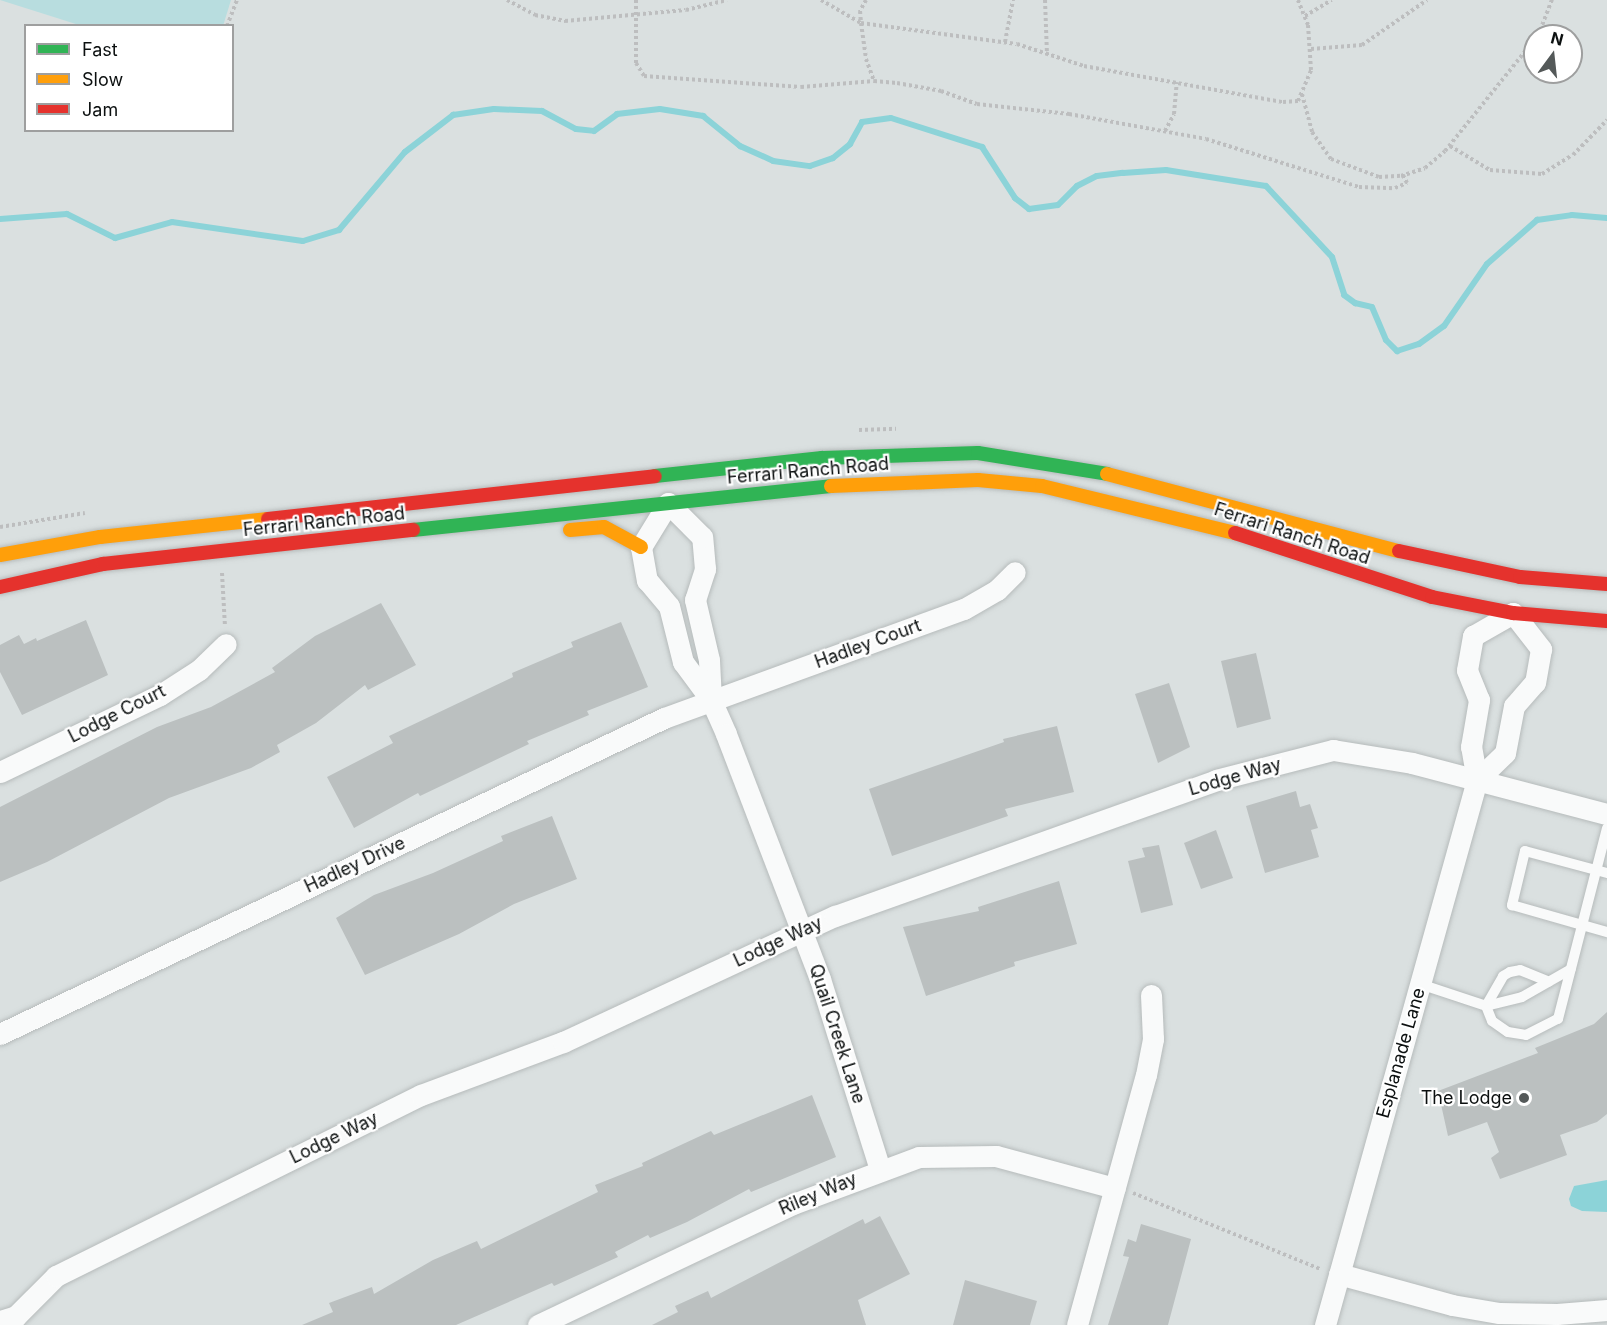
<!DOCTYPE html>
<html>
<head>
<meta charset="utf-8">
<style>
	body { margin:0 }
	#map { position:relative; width:1607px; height:1325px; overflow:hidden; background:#dae0e0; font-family:Inter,sans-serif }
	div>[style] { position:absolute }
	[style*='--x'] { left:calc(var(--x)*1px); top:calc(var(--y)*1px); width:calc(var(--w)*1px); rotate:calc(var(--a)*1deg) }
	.green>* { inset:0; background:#b8dddf }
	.water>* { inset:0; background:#8cd3d8 }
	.stream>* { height:6px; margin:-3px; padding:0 3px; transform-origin:3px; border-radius:3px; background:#8cd3d8 }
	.building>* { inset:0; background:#bbc0c0 }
	.path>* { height:4px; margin-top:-2px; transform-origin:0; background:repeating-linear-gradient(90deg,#bdbebf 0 3px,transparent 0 6px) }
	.roads { filter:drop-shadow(0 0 2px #b6bbbb) drop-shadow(0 0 2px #b6bbbb) }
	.lane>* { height:10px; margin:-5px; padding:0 5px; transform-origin:5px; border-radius:5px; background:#f9fafa }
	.street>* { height:21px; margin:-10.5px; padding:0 10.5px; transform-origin:10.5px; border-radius:10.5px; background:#f9fafa }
	.fast>* { height:14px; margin:-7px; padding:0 7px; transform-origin:7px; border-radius:7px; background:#30b455 }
	.slow>* { height:14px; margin:-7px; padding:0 7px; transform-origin:7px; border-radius:7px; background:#ff9f0a }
	.jam>* { height:14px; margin:-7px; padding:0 7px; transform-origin:7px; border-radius:7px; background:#e5322d }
	.dots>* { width:16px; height:16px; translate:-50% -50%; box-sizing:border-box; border:3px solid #fff; border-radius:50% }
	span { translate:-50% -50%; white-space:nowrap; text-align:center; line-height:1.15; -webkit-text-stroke:4.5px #fff; paint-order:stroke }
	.street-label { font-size:18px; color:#0c1010 }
	.poi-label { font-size:18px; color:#0c1010 }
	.right { translate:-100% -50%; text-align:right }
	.legend { position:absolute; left:24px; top:24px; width:210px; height:108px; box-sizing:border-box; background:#fff; border:2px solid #9e9f9f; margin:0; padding:8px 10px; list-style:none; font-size:18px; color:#0c1010 }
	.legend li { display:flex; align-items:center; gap:12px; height:30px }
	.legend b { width:30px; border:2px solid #9e9f9f }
	.north { position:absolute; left:1523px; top:24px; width:60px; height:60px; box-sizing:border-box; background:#fff; border:2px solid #9e9f9f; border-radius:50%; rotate:15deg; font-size:16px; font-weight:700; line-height:24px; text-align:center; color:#0c1010 }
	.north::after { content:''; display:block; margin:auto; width:21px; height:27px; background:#545959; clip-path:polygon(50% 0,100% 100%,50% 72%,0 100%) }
</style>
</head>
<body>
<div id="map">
	<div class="green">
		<i style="clip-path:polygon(0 0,231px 0,223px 26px,79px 25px)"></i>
	</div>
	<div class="water">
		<i style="clip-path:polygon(1607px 1180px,1607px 1212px,1582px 1211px,1571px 1206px,1569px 1199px,1574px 1186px)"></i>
	</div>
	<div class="stream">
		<i style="--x:0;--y:219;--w:67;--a:-4.3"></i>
		<i style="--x:67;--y:214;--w:54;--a:26.6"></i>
		<i style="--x:115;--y:238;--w:59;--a:-15.7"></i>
		<i style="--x:172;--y:222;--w:132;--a:8.3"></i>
		<i style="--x:303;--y:241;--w:38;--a:-17"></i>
		<i style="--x:339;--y:230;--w:102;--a:-49.8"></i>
		<i style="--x:405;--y:152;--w:61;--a:-37.6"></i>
		<i style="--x:453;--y:115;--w:41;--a:-8.3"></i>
		<i style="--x:494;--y:109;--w:48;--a:2.4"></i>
		<i style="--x:542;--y:111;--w:38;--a:28"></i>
		<i style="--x:576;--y:129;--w:18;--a:6"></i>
		<i style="--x:594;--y:131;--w:29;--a:-36"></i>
		<i style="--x:617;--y:114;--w:43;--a:-6.6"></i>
		<i style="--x:660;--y:109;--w:44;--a:9.2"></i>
		<i style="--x:703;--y:116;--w:48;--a:39"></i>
		<i style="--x:740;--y:146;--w:36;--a:24"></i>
		<i style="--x:773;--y:161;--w:37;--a:8"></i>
		<i style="--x:810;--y:166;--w:24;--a:-19"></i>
		<i style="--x:833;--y:158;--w:22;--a:-39"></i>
		<i style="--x:850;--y:144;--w:25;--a:-61"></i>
		<i style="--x:862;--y:122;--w:29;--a:-8"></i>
		<i style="--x:891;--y:118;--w:96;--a:17.7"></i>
		<i style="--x:982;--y:147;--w:61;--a:57.1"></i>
		<i style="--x:1015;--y:198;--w:18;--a:38"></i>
		<i style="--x:1029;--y:209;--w:29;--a:-8"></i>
		<i style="--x:1058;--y:205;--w:27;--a:-45"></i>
		<i style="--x:1077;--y:186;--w:22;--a:-27"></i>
		<i style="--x:1097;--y:176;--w:26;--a:-7"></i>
		<i style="--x:1123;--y:173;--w:43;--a:-4"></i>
		<i style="--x:1166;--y:170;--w:101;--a:9.1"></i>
		<i style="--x:1266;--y:186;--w:97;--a:47.1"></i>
		<i style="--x:1332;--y:257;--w:40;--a:72"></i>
		<i style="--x:1344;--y:295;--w:14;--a:36"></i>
		<i style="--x:1355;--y:303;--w:17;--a:13"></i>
		<i style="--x:1372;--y:307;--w:36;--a:67"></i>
		<i style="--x:1386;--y:340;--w:16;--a:45"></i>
		<i style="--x:1397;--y:351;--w:23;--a:-18"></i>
		<i style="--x:1419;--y:344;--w:31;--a:-36"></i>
		<i style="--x:1444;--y:326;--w:75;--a:-55.3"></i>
		<i style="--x:1487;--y:264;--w:67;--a:-41.3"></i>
		<i style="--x:1537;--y:220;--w:35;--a:-8"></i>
		<i style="--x:1572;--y:215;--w:35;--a:5"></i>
	</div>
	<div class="building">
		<i style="clip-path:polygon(381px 603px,416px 665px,368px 690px,365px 685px,316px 723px,277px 745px,280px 752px,251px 768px,169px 798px,47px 862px,0 882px,0 807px,157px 727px,211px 707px,275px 672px,272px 668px,315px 636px)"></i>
		<i style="clip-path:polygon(86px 620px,108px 675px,22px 715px,0 672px,0 645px,19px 635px,24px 644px,36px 638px,37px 641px)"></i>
		<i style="clip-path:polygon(621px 622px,648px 687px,587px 711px,589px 715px,527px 741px,529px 744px,420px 796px,418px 793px,354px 828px,327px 777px,393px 743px,389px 736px,513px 677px,512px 673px,573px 647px,571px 642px)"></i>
		<i style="clip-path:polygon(1256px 653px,1271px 719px,1237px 728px,1221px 661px)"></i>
		<i style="clip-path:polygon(1169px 683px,1190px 747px,1158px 763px,1135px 694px)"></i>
		<i style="clip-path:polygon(1057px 726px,1074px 792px,1005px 809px,1008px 816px,892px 856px,869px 789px,1004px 742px,1003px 739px)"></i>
		<i style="clip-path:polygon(1296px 791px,1300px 807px,1310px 804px,1318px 828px,1311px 830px,1319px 857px,1265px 873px,1246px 806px)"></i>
		<i style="clip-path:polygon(552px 816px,577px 879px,514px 904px,459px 934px,365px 975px,336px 918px,374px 895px,433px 873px,503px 841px,501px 836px)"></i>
		<i style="clip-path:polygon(1216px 830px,1233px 878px,1201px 889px,1184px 843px)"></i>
		<i style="clip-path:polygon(1159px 845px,1173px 905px,1141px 913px,1128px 861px,1145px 857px,1142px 848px)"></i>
		<i style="clip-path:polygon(1059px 881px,1077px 944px,1014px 962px,1015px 966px,926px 996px,903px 927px,979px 911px,978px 907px)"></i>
		<i style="clip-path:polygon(1607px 1012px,1607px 1114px,1597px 1122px,1560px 1135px,1567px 1155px,1500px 1179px,1491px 1158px,1499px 1152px,1487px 1122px,1448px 1136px,1438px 1091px,1538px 1053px,1535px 1048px,1594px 1024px)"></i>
		<i style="clip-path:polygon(812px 1095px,836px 1157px,751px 1192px,749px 1189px,687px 1222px,650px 1238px,648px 1235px,615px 1252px,618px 1257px,554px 1286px,552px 1283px,456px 1325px,302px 1325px,333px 1312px,329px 1303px,372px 1287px,374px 1294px,433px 1260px,477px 1241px,481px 1249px,598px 1192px,595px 1185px,643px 1166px,642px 1163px,711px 1131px,714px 1135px)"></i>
		<i style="clip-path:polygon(880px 1216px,910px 1274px,858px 1300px,866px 1325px,652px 1325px,678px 1312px,675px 1306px,708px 1291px,711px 1298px,863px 1219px,865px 1224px)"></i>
		<i style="clip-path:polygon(1141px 1224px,1191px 1239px,1168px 1325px,1108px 1325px,1129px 1257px,1123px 1256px,1128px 1239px,1136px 1242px)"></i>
		<i style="clip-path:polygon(965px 1280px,1037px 1301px,1030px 1325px,953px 1325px)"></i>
	</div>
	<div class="path">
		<i style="--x:507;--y:0;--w:32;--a:28"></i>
		<i style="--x:535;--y:15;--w:31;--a:11"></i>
		<i style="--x:565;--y:21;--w:121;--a:-5.2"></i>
		<i style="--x:686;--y:10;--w:42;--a:-13.7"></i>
		<i style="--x:636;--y:0;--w:63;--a:90"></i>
		<i style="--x:636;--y:63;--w:15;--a:58"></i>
		<i style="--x:644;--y:76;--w:157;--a:4"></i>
		<i style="--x:801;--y:87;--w:73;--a:-4.7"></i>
		<i style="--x:874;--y:81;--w:23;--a:5"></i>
		<i style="--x:897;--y:83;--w:45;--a:10.3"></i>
		<i style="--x:941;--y:91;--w:38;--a:20"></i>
		<i style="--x:977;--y:104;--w:93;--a:6.2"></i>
		<i style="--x:1069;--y:114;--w:139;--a:10.3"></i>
		<i style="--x:1206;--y:139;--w:160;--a:17.4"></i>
		<i style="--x:1359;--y:187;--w:36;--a:2"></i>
		<i style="--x:1395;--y:188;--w:13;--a:-23"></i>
		<i style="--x:1407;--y:183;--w:9;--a:-117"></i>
		<i style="--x:821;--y:0;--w:46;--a:29.9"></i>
		<i style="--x:861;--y:23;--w:157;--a:7.7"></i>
		<i style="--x:1017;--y:44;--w:71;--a:18.2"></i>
		<i style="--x:1084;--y:66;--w:202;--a:10.3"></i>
		<i style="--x:1283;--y:102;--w:15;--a:-4"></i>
		<i style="--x:1298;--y:101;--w:34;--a:-67"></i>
		<i style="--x:1311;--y:70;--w:45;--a:-93.8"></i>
		<i style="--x:1308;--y:25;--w:27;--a:-112"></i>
		<i style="--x:866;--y:0;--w:13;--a:119"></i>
		<i style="--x:860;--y:11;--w:12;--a:85"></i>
		<i style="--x:861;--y:23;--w:36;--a:82"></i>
		<i style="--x:866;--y:59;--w:23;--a:70"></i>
		<i style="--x:1045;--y:0;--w:55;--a:87.9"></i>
		<i style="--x:1305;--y:16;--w:31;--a:-31"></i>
		<i style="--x:227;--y:26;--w:28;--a:-69"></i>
		<i style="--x:1538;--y:36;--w:39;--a:-69"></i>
		<i style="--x:1005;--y:42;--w:43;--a:-79.2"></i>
		<i style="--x:1311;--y:49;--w:51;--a:-4.5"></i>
		<i style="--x:1362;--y:45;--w:79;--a:-34.7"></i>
		<i style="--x:1302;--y:94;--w:39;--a:75"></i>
		<i style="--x:1312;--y:132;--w:33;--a:55"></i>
		<i style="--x:1331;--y:159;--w:51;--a:20.6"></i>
		<i style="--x:1379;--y:177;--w:22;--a:-3"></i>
		<i style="--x:1401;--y:176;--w:25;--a:-18"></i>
		<i style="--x:1425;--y:168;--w:26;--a:-40"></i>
		<i style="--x:1445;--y:151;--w:144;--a:-51.2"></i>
		<i style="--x:1165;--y:131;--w:19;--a:-62"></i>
		<i style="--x:1174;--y:114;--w:32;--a:-85"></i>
		<i style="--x:1450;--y:146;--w:47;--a:31"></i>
		<i style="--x:1490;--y:170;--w:52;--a:4.4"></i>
		<i style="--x:1542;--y:174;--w:36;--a:-32"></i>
		<i style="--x:1573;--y:155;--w:49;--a:-45.8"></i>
		<i style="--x:859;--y:430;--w:37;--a:-2"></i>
		<i style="--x:0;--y:527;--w:86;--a:-9.4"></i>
		<i style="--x:222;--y:573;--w:53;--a:86.8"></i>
		<i style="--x:1133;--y:1193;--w:202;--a:22.1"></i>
	</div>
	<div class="roads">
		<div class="lane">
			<i style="--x:1607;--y:873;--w:85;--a:-165"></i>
			<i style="--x:1525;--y:851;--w:56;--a:103.5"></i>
			<i style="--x:1512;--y:905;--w:99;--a:15.9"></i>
			<i style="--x:1420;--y:984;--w:70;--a:18.4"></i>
			<i style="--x:1486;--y:1006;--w:37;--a:-14"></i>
			<i style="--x:1522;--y:997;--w:56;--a:-29.7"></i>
			<i style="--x:1486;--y:1006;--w:16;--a:68"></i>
			<i style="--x:1492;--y:1021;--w:19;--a:35"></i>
			<i style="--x:1508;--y:1032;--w:18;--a:9"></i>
			<i style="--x:1526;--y:1035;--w:36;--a:-27"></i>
			<i style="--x:1558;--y:1019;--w:197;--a:-75.6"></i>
			<i style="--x:1486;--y:1006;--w:34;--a:-60"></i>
			<i style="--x:1503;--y:976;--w:8;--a:-30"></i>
			<i style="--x:1510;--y:972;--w:10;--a:-11"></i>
			<i style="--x:1520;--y:970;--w:31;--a:22"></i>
		</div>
		<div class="street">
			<i style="--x:711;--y:700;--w:40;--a:-92.9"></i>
			<i style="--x:709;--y:660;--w:62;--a:-103.1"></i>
			<i style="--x:695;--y:600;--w:33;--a:-72"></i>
			<i style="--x:705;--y:569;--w:32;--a:-95"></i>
			<i style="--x:702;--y:537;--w:48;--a:-135"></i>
			<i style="--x:668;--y:503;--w:52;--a:121.5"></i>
			<i style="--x:641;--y:547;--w:34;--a:80"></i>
			<i style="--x:647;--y:580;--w:34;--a:50"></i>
			<i style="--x:669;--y:606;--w:58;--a:76"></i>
			<i style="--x:683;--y:662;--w:47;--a:53.6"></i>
			<i style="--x:711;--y:700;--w:37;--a:66"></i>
			<i style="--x:726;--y:734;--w:262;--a:69"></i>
			<i style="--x:820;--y:979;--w:199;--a:72.5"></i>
			<i style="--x:0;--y:772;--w:178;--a:-25.7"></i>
			<i style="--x:160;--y:695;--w:46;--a:-32.7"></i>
			<i style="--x:199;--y:670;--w:37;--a:-44"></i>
			<i style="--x:0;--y:1034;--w:735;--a:-25.45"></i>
			<i style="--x:664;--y:718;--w:319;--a:-20"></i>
			<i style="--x:964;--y:609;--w:38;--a:-30"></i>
			<i style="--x:997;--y:590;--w:25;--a:-45"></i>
			<i style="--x:1339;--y:1274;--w:117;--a:15.3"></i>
			<i style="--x:1452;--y:1305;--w:48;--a:9.7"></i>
			<i style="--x:1499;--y:1313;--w:58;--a:1"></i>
			<i style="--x:1557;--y:1314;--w:50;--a:-4.6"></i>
			<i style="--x:0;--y:1321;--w:17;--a:-17"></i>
			<i style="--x:16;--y:1316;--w:57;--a:-45"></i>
			<i style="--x:56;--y:1276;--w:407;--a:-26.4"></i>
			<i style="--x:421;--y:1095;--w:152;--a:-20.5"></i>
			<i style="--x:563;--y:1042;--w:300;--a:-24.9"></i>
			<i style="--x:835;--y:916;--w:405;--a:-19.6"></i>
			<i style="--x:1216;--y:780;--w:121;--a:-14.4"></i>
			<i style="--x:1333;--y:750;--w:80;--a:9.3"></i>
			<i style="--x:1412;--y:763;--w:202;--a:14.7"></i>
			<i style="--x:538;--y:1325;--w:282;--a:-25.4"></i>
			<i style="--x:793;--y:1204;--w:134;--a:-20.5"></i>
			<i style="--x:919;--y:1157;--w:77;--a:-0.7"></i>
			<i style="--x:996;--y:1156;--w:123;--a:15.1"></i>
			<i style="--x:1077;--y:1325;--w:259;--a:-74.6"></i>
			<i style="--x:1146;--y:1075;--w:37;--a:-79"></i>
			<i style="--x:1153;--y:1039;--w:44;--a:-92.6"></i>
			<i style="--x:1325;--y:1325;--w:566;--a:-74.42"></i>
			<i style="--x:1477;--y:780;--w:34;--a:-100"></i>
			<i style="--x:1471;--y:747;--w:48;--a:-80.3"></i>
			<i style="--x:1479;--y:700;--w:32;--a:-112"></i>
			<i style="--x:1467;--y:670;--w:35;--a:-80"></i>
			<i style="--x:1473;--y:636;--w:46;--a:-29.9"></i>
			<i style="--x:1513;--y:613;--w:46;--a:52.1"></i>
			<i style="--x:1541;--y:649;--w:34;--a:100"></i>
			<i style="--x:1535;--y:682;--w:32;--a:131"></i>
			<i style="--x:1514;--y:706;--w:48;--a:100.8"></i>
			<i style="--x:1505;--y:753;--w:39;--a:136"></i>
		</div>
		<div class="fast">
			<i style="--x:655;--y:476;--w:168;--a:-6.2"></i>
			<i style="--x:822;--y:458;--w:156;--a:-1.8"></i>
			<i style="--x:978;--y:453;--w:131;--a:9.2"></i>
			<i style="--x:413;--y:530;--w:420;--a:-6"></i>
		</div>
		<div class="slow">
			<i style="--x:1107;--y:474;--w:302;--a:14.8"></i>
			<i style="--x:831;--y:486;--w:147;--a:-2.3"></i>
			<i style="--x:978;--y:480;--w:64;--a:5.4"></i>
			<i style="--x:1042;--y:486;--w:199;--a:13.7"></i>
			<i style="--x:570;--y:530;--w:34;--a:-5"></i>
			<i style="--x:604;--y:527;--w:42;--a:28.4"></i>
			<i style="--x:0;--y:555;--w:102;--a:-10.2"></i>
			<i style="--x:100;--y:537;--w:169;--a:-6.1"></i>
		</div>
		<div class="jam">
			<i style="--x:268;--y:519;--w:389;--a:-6.3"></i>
			<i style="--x:1235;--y:533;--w:207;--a:18"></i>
			<i style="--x:1432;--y:597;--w:83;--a:11.2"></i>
			<i style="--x:1513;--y:613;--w:94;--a:4.9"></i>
			<i style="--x:1399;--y:551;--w:124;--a:12.1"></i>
			<i style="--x:1520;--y:577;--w:87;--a:4.6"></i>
			<i style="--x:0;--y:587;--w:106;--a:-12.6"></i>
			<i style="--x:103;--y:564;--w:312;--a:-6.3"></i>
		</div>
	</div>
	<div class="dots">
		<i style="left:1524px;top:1098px;background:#545959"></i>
	</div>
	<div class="street-label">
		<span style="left:808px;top:471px;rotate:-5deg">Ferrari Ranch Road</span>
		<span style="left:324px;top:522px;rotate:-6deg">Ferrari Ranch Road</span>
		<span style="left:1292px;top:534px;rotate:18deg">Ferrari Ranch Road</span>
		<span style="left:868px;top:644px;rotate:-20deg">Hadley Court</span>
		<span style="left:117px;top:714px;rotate:-27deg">Lodge Court</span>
		<span style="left:1235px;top:777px;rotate:-16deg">Lodge Way</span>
		<span style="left:355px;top:865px;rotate:-25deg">Hadley Drive</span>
		<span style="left:778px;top:942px;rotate:-25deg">Lodge Way</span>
		<span style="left:837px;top:1034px;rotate:72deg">Quail Creek Lane</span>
		<span style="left:1401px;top:1053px;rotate:-74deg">Esplanade Lane</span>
		<span style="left:334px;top:1138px;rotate:-26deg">Lodge Way</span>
		<span style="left:818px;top:1194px;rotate:-23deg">Riley Way</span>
	</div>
	<div class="poi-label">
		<span class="right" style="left:1512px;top:1098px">The Lodge</span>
	</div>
	<ul class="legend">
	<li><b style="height:8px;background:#30b455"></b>Fast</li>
	<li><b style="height:8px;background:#ff9f0a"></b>Slow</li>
	<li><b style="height:8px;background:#e5322d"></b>Jam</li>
	</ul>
	<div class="north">N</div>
</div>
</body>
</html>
